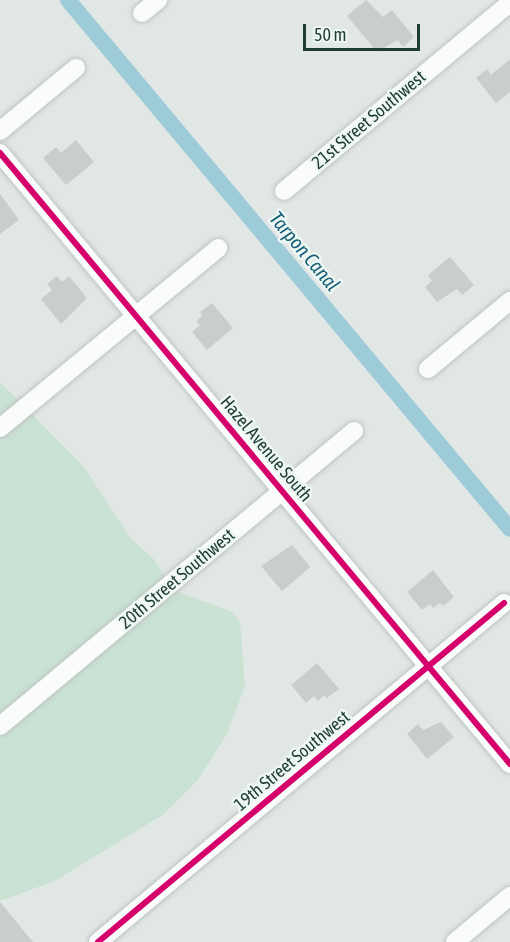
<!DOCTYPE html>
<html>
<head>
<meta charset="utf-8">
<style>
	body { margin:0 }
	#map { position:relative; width:510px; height:942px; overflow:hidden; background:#e1e7e5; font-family:"Asap Condensed",sans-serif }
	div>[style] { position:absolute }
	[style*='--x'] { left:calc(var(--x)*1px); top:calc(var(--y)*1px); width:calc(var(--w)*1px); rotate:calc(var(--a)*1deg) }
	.green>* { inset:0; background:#c9e2d3 }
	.canal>* { height:16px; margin:-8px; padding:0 8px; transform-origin:8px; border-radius:8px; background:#9ecbd8 }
	.building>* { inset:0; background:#c8cecc }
	.roads { filter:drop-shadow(0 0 2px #bec4c2) drop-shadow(0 0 2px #bec4c2) }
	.street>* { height:18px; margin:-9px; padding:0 9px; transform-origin:9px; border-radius:9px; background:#fafbfb }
	.cycleway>* { height:6px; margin:-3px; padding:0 3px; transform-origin:3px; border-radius:3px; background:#d6006c }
	span { translate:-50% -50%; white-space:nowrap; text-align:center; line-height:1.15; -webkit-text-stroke:5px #eef7f3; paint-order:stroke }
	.street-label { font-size:18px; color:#1e3b36 }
	.water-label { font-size:20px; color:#165f79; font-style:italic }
	.scale { position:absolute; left:303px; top:24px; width:117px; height:27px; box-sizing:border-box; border:3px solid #1e3b36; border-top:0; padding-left:8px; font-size:18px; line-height:21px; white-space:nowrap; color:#1e3b36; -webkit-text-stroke:4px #eef7f3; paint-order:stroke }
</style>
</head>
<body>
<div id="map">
	<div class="green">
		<i style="clip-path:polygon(0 382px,84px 467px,132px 540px,152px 557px,176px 591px,230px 611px,240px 621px,245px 686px,227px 734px,197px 781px,164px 814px,55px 881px,0 901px)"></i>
	</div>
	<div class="canal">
		<i style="--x:68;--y:0;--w:689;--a:50.12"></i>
	</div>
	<div class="building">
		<i style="clip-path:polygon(366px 0,383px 17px,392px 10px,414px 37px,403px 47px,398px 40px,377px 52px,347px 16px)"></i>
		<i style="clip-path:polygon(510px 59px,510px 92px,496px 103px,476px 78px,487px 69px,491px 75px)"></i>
		<i style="clip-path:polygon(76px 140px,94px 162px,66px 185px,43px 158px,56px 147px,61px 153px)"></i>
		<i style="clip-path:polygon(0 194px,19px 220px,0 234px)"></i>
		<i style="clip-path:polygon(450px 257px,474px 285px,462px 295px,457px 289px,437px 302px,425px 287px,432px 281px,428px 275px)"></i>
		<i style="clip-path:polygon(57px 276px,62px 282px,69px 276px,87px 298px,61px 324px,41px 299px,52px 290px,47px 284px)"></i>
		<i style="clip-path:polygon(212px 303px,233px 328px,207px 350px,192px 332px,200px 325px,196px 321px,202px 316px,200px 312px)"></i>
		<i style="clip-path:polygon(292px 545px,310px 567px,282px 591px,261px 566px)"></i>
		<i style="clip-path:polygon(433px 570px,454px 597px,443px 606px,440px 603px,433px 608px,430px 604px,422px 610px,407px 592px)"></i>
		<i style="clip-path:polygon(317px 663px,339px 689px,327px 698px,324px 695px,318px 701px,314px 696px,306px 703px,291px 685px)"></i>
		<i style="clip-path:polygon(441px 722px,454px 737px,427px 759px,407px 734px,418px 724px,423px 730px)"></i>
		<i style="clip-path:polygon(0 902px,33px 942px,0 942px)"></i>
	</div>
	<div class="roads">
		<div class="street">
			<i style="--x:142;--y:13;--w:21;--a:-39"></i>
			<i style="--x:0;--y:131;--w:99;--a:-39.7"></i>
			<i style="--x:0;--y:153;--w:796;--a:50.15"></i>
			<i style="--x:284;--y:191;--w:294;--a:-39.8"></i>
			<i style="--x:428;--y:369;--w:107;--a:-39.7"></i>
			<i style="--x:0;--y:428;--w:283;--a:-39.5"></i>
			<i style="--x:0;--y:726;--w:461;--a:-39.8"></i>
			<i style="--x:98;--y:942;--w:529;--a:-39.86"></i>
			<i style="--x:455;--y:942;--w:72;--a:-39.9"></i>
		</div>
	</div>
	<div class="cycleway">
		<i style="--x:0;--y:153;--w:796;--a:50.15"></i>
		<i style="--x:98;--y:942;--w:529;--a:-39.86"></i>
	</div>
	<div class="street-label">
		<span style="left:369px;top:120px;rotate:-40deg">21st Street Southwest</span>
		<span style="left:266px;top:449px;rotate:50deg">Hazel Avenue South</span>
		<span style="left:177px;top:579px;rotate:-40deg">20th Street Southwest</span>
		<span style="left:292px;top:761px;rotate:-40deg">19th Street Southwest</span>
	</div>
	<div class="water-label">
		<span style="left:305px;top:251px;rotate:50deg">Tarpon Canal</span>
	</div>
	<div class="scale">50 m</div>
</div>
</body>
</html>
